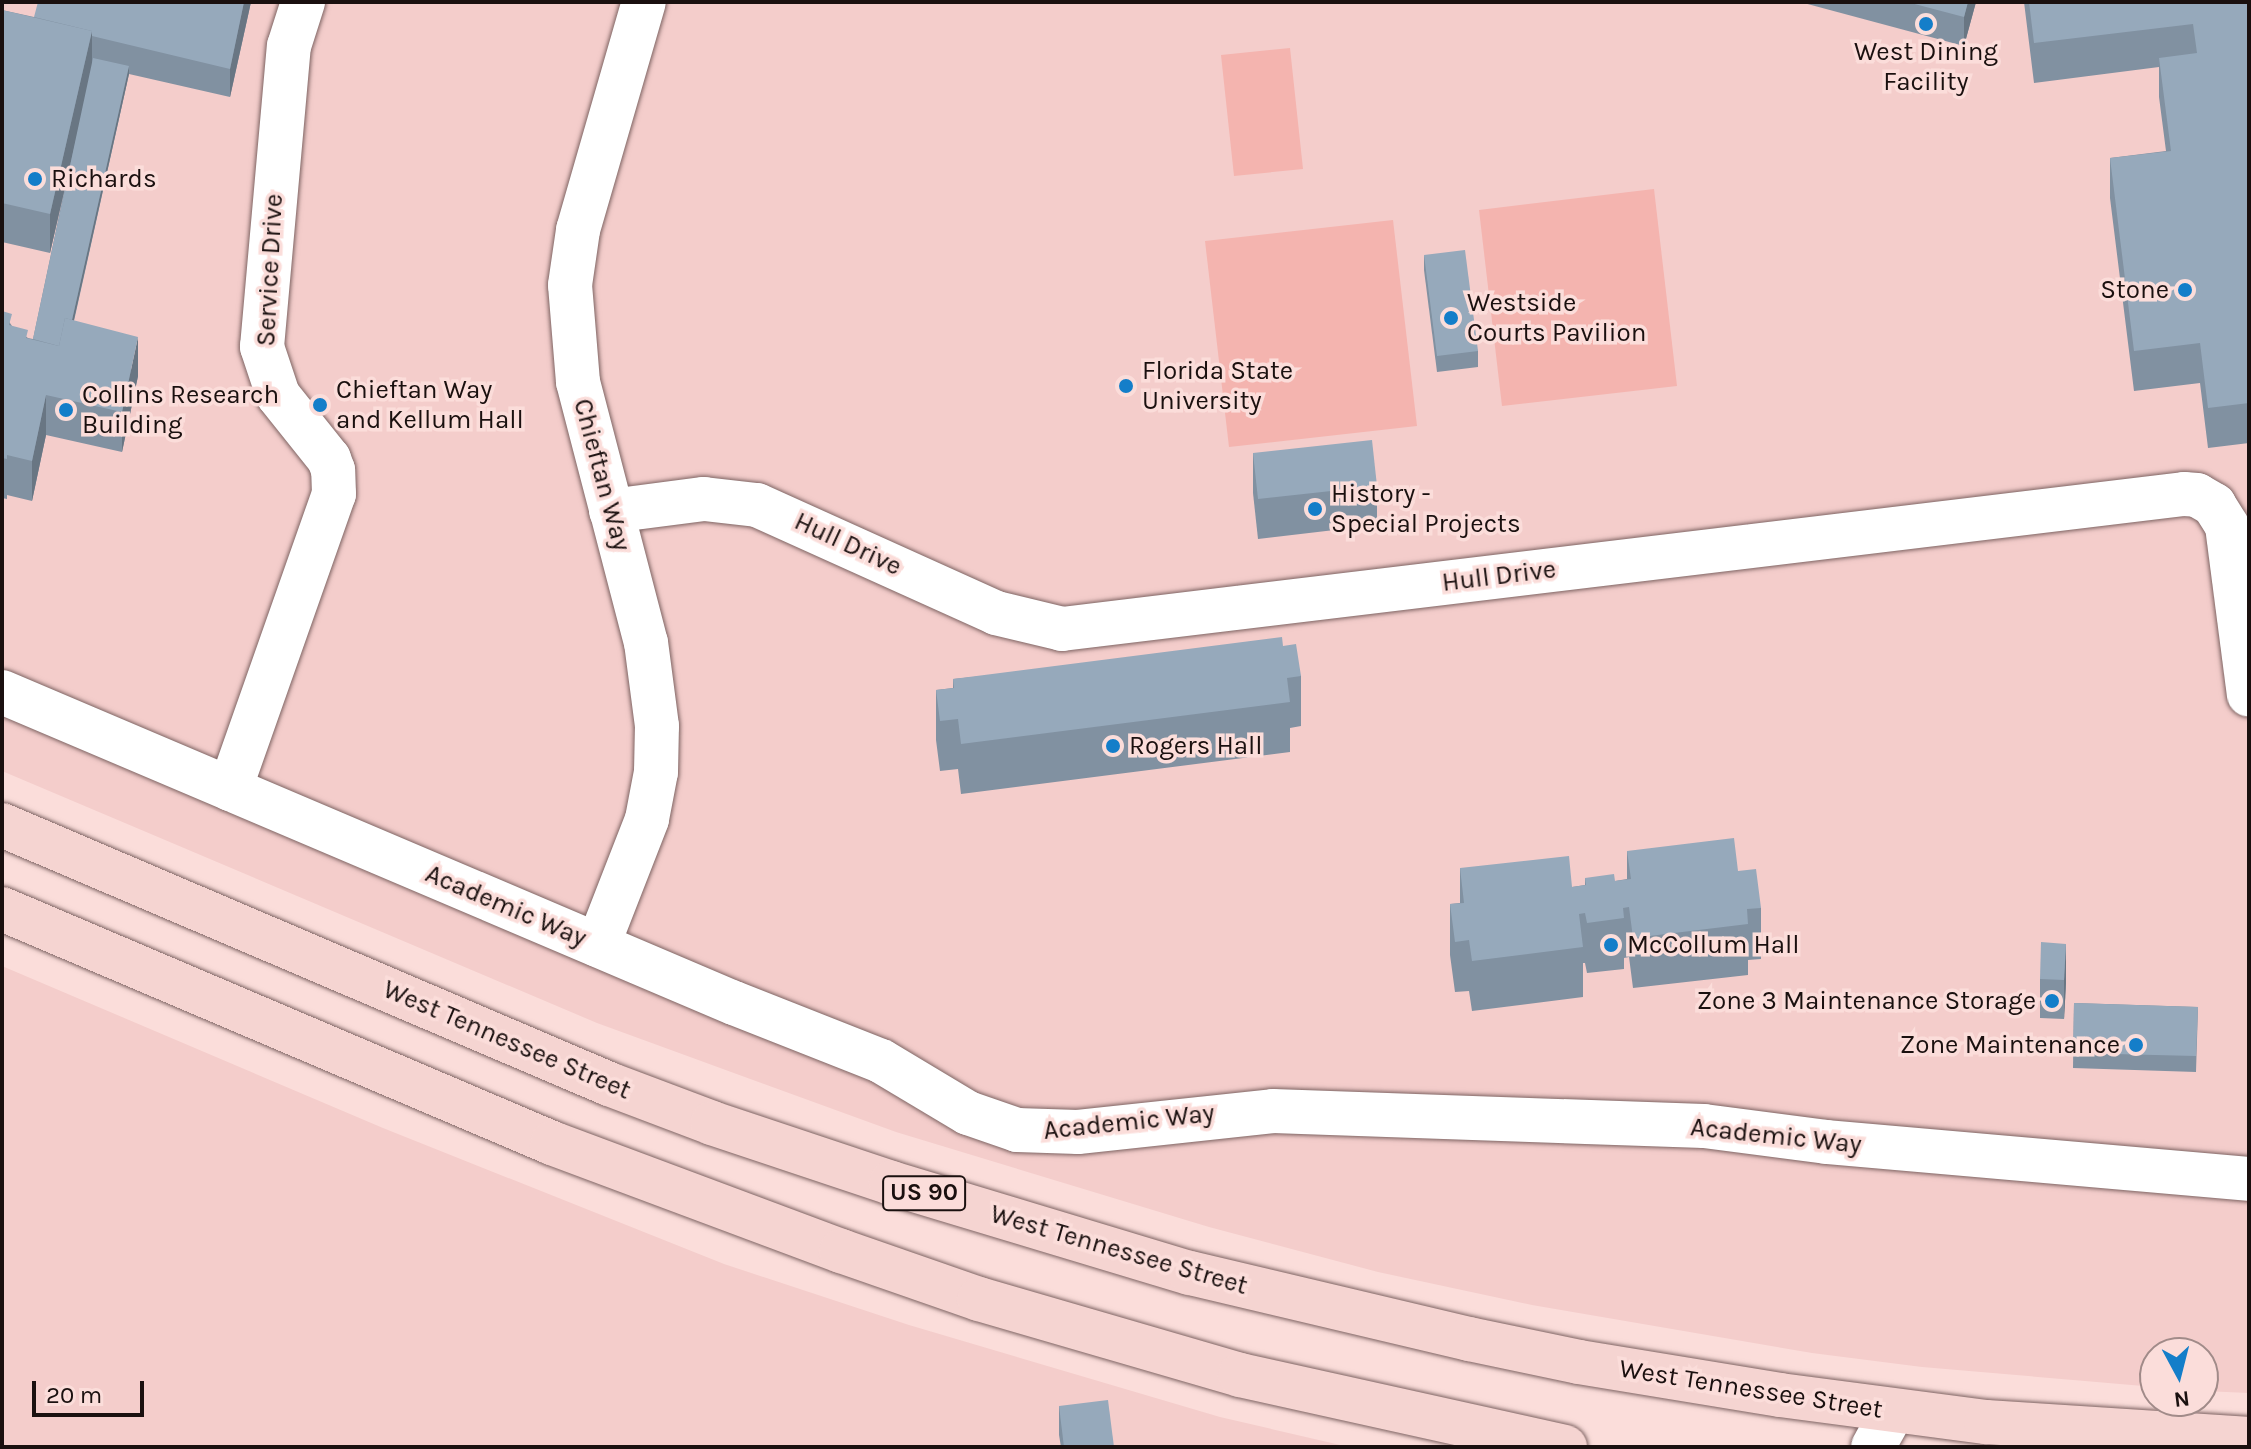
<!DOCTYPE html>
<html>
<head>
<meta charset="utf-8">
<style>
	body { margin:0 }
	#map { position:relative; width:2251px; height:1449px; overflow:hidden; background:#fbddda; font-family:Karla,sans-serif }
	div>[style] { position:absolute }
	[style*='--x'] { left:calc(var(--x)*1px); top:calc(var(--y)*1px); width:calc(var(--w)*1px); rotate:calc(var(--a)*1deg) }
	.built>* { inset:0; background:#f4cdcb }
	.green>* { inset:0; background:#f4b4af }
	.roads { filter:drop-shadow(0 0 2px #7e6463) drop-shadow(0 0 2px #7e6463) }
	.minor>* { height:44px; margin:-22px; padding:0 22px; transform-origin:22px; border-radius:22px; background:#fff }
	.major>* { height:44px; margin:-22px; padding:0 22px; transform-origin:22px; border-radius:22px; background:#f5d4d1 }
	.wall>* { inset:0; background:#8191a1 }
	.shaded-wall>* { inset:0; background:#697683 }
	.building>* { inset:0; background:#96a9bb }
	.dots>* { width:22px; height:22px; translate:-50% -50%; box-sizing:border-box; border:4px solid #fbddda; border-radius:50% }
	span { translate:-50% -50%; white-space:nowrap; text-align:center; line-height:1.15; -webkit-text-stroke:7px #fbddda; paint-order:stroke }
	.shield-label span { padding:2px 6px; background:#fbddda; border:2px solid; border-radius:6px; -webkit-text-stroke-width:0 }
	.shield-label { font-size:24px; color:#1a100f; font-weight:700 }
	.poi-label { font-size:26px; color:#1a100f }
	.left { translate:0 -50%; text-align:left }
	.right { translate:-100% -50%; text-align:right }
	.street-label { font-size:26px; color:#1a100f }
	.frame { position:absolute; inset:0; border:4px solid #1a100f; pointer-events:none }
	.north { position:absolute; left:2139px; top:1337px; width:80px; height:80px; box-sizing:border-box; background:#fbddda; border:2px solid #a18b89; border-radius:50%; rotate:173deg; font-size:22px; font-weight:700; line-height:32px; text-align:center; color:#1a100f }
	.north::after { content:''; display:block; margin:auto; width:28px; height:36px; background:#147ec9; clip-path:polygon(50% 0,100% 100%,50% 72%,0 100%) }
	.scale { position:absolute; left:32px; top:1381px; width:112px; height:36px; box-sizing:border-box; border:4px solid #1a100f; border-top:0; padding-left:10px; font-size:24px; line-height:28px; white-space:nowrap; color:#1a100f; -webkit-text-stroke:6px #fbddda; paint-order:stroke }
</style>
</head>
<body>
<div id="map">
	<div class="built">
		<i style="clip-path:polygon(2px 2px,2249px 2px,2249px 1393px,2203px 1391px,2203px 1353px,2155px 1353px,2155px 1387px,1922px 1367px,1812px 1353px,1532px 1305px,1378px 1272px,1209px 1227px,896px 1132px,597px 1023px,2px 771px)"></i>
		<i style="clip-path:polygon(2px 966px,383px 1128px,724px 1264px,909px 1325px,1220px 1417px,1349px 1447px,2px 1447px)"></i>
	</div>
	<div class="green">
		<i style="clip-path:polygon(1290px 48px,1303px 169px,1234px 176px,1221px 55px)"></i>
		<i style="clip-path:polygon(1654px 189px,1677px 386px,1502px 406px,1479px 210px)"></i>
		<i style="clip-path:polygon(1393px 220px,1417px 426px,1229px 447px,1205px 241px)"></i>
	</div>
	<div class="roads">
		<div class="minor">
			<i style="--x:611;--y:511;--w:94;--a:-7.4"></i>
			<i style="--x:704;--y:499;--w:53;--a:6.5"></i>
			<i style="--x:757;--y:505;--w:262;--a:24.3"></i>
			<i style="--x:996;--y:613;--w:68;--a:13.6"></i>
			<i style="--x:1062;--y:629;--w:1130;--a:-6.86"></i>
			<i style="--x:2184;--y:494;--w:13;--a:4"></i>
			<i style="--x:2197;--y:495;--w:20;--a:30"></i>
			<i style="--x:2214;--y:505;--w:25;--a:58"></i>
			<i style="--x:2227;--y:526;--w:170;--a:82.6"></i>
			<i style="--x:2;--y:692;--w:795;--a:23.02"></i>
			<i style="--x:734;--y:1003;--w:158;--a:21.5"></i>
			<i style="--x:881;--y:1061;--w:101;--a:30.9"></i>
			<i style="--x:968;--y:1113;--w:52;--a:19.1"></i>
			<i style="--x:1017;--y:1130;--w:61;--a:1.9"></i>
			<i style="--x:1078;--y:1132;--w:196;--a:-6.1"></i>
			<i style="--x:1273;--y:1111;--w:431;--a:2"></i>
			<i style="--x:1704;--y:1126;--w:124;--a:7.4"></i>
			<i style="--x:1827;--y:1142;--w:424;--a:5"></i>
			<i style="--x:230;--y:789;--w:313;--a:-70.6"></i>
			<i style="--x:334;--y:494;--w:24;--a:-92"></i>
			<i style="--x:333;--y:470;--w:12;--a:-110"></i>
			<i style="--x:329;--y:459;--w:82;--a:-128.6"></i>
			<i style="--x:278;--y:395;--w:51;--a:-108.4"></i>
			<i style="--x:262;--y:347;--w:302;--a:-84.9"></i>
			<i style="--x:289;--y:46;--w:46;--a:-72.3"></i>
			<i style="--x:598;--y:945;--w:135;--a:-68.7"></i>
			<i style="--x:647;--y:819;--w:48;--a:-79.2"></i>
			<i style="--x:656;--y:772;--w:46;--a:-88.8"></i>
			<i style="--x:657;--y:726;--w:84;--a:-97.5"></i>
			<i style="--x:646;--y:643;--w:270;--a:-104.6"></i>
			<i style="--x:578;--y:382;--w:97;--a:-94.7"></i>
			<i style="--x:570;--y:285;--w:56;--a:-81.7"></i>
			<i style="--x:578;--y:230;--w:237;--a:-73.9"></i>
			<i style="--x:1873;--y:1447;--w:41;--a:-60.9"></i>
		</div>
		<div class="major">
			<i style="--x:2;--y:825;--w:660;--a:23.11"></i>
			<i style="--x:609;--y:1084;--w:110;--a:20.7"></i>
			<i style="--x:712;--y:1123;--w:189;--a:18.5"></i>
			<i style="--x:891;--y:1183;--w:312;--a:16.8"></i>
			<i style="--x:1190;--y:1273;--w:287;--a:13.3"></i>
			<i style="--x:1469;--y:1339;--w:112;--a:11.8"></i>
			<i style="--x:1579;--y:1362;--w:204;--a:9.3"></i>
			<i style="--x:1780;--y:1395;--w:208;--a:7.5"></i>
			<i style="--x:1986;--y:1422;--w:264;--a:3.7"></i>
			<i style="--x:2;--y:909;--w:598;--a:23.05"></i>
			<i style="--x:552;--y:1143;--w:309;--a:20.5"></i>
			<i style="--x:841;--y:1251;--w:146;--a:19.2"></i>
			<i style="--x:979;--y:1299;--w:272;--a:16.2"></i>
			<i style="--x:1240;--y:1375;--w:333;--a:12.5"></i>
		</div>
	</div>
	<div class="wall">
		<i style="clip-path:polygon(251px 2px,230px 97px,129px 74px,74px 321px,138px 376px,122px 452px,46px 435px,32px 501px,7px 495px,7px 499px,2px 498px,2px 311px,12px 326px,28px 338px,33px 339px,66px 183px,50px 253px,2px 242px,2px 10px,34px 17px)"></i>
		<i style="clip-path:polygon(1800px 2px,1976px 2px,1964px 46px)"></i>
		<i style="clip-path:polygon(2024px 2px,2249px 2px,2249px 443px,2208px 448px,2200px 383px,2134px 391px,2110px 198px,2110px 158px,2166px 151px,2159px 97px,2159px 67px,2034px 83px)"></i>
		<i style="clip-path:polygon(1424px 255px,1478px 351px,1478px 367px,1437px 372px,1424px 270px)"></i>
		<i style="clip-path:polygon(1253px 453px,1377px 486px,1377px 525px,1258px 539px,1253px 493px)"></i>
		<i style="clip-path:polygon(1283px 646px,1301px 676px,1301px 726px,1290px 728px,1290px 752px,961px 794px,958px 769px,940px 771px,936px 740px,936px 690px,953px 688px,953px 679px)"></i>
		<i style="clip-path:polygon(1627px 851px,1761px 908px,1761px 959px,1748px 960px,1748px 975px,1633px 988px,1629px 957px,1624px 958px,1624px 969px,1587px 973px,1585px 963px,1583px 963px,1583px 997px,1472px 1011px,1469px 991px,1455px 992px,1450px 955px,1450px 904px,1460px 903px,1460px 868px,1572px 887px,1585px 885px,1585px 878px,1615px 881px,1627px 879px)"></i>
		<i style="clip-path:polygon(2066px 944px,2066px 983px,2064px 1019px,2040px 1018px,2040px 979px)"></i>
		<i style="clip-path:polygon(2074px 1003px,2198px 1007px,2196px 1072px,2073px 1068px)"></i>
		<i style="clip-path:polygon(1059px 1406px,1114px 1447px,1061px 1447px,1059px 1435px)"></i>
	</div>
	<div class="shaded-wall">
		<i style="clip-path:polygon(244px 2px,251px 2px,230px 97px,230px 69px)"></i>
		<i style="clip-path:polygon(1968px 2px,1976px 2px,1964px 46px,1964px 17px)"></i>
		<i style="clip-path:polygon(92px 31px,92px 70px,50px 253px,50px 214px)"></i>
		<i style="clip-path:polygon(129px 66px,129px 74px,59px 386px,59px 378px)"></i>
		<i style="clip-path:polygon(138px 337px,138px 376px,122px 452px,122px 412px)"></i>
		<i style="clip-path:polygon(46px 395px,46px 435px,32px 501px,32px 461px)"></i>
		<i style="clip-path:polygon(2066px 944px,2066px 983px,2064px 1019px,2064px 980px)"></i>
	</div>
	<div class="building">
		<i style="clip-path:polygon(38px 2px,244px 2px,230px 69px,92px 36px,92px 31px,34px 17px)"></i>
		<i style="clip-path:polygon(1907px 2px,1968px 2px,1964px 17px)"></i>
		<i style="clip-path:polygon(2029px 2px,2249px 2px,2249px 403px,2208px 408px,2200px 343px,2134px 351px,2110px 158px,2171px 151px,2159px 58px,2197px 53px,2193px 24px,2034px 43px)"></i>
		<i style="clip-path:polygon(2px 10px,92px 31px,50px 214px,2px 203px)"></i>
		<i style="clip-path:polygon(93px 58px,129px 66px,72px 320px,65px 318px,59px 346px,33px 339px)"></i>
		<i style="clip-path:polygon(1465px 250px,1478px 351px,1437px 356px,1424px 255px)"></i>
		<i style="clip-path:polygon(2px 311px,12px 314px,9px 325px,28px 330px,26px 338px,59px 346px,65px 318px,138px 337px,122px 412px,46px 395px,32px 461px,7px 455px,7px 459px,2px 458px)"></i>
		<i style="clip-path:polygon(1372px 440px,1377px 486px,1258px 499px,1253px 453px)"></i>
		<i style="clip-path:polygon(1282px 637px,1283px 646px,1296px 644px,1301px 676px,1287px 678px,1290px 702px,961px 744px,958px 719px,940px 721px,936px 690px,954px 688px,953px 679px)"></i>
		<i style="clip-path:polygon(1734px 838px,1738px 871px,1756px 869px,1761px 908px,1747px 909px,1748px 924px,1633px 938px,1629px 907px,1623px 908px,1624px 918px,1587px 923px,1585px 913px,1579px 914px,1583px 947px,1472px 961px,1469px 940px,1455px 942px,1450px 904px,1464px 903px,1460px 868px,1569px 856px,1572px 887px,1586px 885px,1585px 878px,1614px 874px,1615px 881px,1631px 879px,1627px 851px)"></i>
		<i style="clip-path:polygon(2041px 942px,2066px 944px,2064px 980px,2040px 979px)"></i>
		<i style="clip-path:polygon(2074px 1003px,2198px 1007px,2196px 1056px,2073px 1053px)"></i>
		<i style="clip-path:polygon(1108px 1400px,1114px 1447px,1064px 1447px,1059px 1406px)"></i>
	</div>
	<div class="dots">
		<i style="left:1926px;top:24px;background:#147ec9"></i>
		<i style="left:35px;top:179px;background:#147ec9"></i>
		<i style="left:2185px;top:290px;background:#147ec9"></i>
		<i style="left:1451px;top:318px;background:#147ec9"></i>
		<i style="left:1126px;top:386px;background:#147ec9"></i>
		<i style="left:320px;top:405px;background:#147ec9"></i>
		<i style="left:66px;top:410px;background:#147ec9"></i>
		<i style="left:1315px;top:509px;background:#147ec9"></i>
		<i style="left:1113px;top:746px;background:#147ec9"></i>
		<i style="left:1611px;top:945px;background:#147ec9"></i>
		<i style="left:2052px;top:1001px;background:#147ec9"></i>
		<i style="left:2136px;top:1045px;background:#147ec9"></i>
	</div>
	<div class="shield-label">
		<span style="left:924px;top:1193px">US 90</span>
	</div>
	<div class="poi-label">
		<span style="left:1926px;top:67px">West Dining<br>Facility</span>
		<span class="left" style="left:51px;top:179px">Richards</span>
		<span class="right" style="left:2169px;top:290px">Stone</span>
		<span class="left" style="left:1467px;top:318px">Westside<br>Courts Pavilion</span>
		<span class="left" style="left:1142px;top:386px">Florida State<br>University</span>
		<span class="left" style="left:336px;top:405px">Chieftan Way<br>and Kellum Hall</span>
		<span class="left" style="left:82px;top:410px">Collins Research<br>Building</span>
		<span class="left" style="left:1331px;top:509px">History -<br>Special Projects</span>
		<span class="left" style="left:1129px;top:746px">Rogers Hall</span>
		<span class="left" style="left:1627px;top:945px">McCollum Hall</span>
		<span class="right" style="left:2036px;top:1001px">Zone 3 Maintenance Storage</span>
		<span class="right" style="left:2120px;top:1045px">Zone Maintenance</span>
	</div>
	<div class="street-label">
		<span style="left:270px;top:270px;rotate:-87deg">Service Drive</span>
		<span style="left:602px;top:475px;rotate:75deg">Chieftan Way</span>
		<span style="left:848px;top:544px;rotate:25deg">Hull Drive</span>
		<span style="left:1499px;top:576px;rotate:-7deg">Hull Drive</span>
		<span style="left:506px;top:906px;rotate:23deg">Academic Way</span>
		<span style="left:507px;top:1040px;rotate:23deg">West Tennessee Street</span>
		<span style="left:1129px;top:1122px;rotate:-6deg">Academic Way</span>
		<span style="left:1776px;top:1136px;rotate:6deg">Academic Way</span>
		<span style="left:1119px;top:1250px;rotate:16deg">West Tennessee Street</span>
		<span style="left:1751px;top:1389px;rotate:9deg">West Tennessee Street</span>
	</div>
	<div class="frame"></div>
	<div class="north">N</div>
	<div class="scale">20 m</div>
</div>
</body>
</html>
